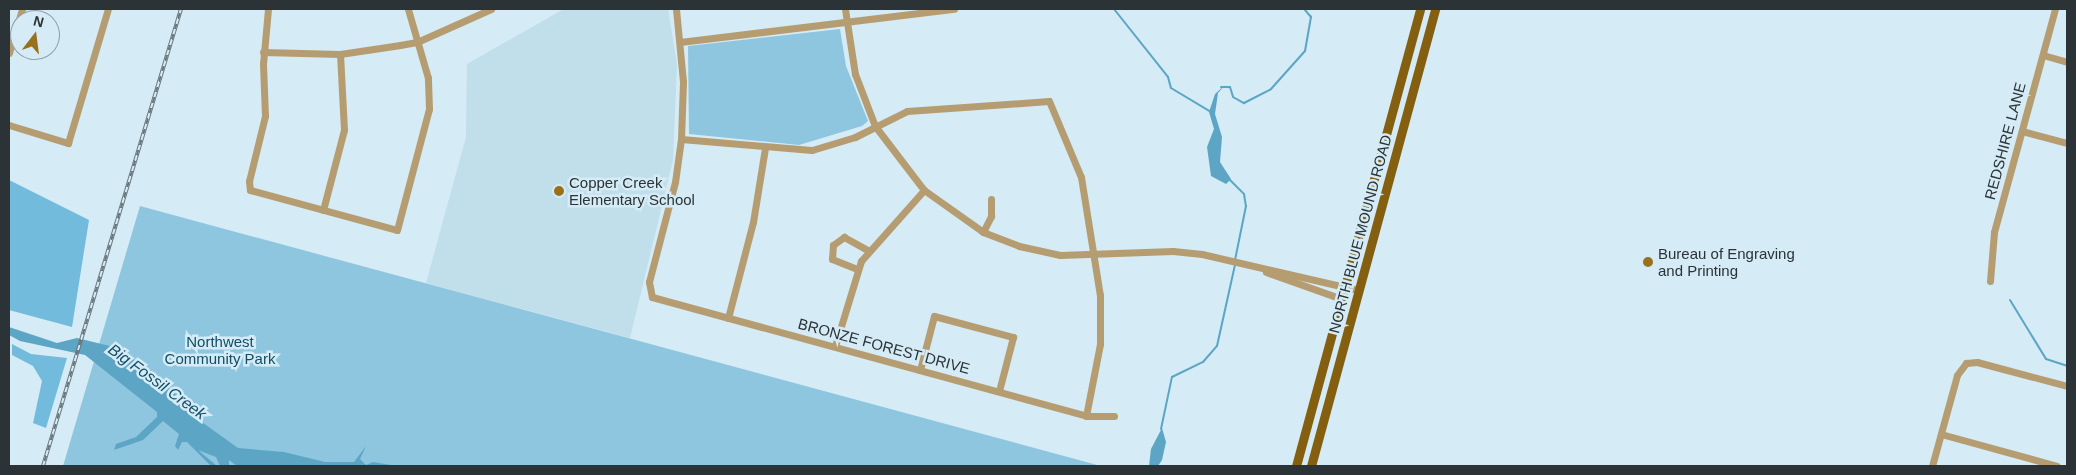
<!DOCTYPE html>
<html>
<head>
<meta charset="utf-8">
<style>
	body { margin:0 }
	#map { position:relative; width:2076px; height:475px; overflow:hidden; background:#d5ebf5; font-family:Helvetica,sans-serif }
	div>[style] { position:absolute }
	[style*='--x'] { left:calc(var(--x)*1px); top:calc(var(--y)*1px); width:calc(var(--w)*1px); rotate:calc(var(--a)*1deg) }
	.built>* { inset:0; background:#c1deeb }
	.green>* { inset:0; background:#8ec6e0 }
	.forest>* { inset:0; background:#72bbdc }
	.water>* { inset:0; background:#5ca5c5 }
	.stream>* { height:2px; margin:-1px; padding:0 1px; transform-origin:1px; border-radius:1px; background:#5ca5c5 }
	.minor>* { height:7px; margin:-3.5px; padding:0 3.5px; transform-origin:3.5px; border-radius:3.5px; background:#b69d71 }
	.major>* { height:9px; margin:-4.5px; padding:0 4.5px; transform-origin:4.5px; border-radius:4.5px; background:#845f10 }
	.rail>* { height:4px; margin-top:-2px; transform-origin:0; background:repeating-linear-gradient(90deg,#d5ebf5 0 5.5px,#6a787e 0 11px); box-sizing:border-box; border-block:1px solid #6a787e }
	.dots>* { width:14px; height:14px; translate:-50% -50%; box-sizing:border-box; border:2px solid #d5ebf5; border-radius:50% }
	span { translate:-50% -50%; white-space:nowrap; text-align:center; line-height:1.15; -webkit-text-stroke:5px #d5ebf5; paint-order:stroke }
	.street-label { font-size:15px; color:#2b3337 }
	.poi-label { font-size:15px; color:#2b3337 }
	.left { translate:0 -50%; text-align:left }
	.park-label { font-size:15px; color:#124e65 }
	.water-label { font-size:16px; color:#124e65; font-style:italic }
	.frame { position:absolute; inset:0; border:10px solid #2b3337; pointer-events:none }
	.north { position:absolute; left:10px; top:10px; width:50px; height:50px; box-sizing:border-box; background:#d5ebf5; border:1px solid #91a1a9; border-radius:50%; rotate:15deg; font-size:14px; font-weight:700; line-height:20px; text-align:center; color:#2b3337 }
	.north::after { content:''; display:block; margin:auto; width:18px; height:22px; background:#99711d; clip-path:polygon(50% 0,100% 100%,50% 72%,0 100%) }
</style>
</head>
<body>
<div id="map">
	<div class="built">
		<i style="clip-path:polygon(564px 9px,668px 9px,677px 64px,673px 160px,630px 338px,426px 283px,466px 137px,467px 64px)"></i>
	</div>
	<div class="green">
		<i style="clip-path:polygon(840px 29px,846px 66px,868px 121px,862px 126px,799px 145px,689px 134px,688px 46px)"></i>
		<i style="clip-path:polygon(140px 206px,1101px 466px,63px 466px)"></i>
	</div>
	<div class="forest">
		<i style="clip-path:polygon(9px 180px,89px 220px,72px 327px,9px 310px)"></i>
		<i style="clip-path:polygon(12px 344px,31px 354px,67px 358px,46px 428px,33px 423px,42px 381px,33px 366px,12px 355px)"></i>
	</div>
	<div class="water">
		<i style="clip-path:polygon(1225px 85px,1218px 93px,1215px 114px,1222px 137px,1220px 162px,1231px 179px,1226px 184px,1211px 176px,1207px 147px,1214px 129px,1209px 112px,1215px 94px)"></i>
		<i style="clip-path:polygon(9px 327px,57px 343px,77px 338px,118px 348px,163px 381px,199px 420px,238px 448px,284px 452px,325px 462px,354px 462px,366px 446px,360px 459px,366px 465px,373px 462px,397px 466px,237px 466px,229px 460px,229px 466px,220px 466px,216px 457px,198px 450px,217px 466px,211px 466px,187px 442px,182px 442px,178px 450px,175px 446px,179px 434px,163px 421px,143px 440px,114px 450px,116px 444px,136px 437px,157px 417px,157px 412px,85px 355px,20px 341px,9px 335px)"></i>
		<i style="clip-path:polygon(1162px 428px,1166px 442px,1162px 460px,1158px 466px,1149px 466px,1151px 449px)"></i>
	</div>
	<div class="stream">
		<i style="--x:1114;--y:9;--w:87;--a:51.5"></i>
		<i style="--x:1168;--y:77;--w:11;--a:75"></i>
		<i style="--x:1171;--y:88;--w:47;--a:31"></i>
		<i style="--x:1221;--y:87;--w:9;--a:0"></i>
		<i style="--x:1230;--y:87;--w:10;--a:73"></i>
		<i style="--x:1233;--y:97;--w:13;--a:29"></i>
		<i style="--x:1244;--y:103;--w:30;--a:-27"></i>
		<i style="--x:1271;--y:89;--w:51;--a:-48.2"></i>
		<i style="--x:1305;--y:51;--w:35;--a:-80"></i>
		<i style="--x:1311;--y:17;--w:11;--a:-131"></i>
		<i style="--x:1230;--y:180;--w:20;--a:45"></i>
		<i style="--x:1244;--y:194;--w:12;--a:81"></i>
		<i style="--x:1246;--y:206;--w:55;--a:101.5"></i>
		<i style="--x:2010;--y:300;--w:69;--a:58.6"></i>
		<i style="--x:2046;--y:359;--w:22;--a:18"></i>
		<i style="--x:1161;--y:429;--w:53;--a:-78.1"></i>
		<i style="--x:1172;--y:377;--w:34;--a:-26"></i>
		<i style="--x:1203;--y:362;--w:21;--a:-49"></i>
		<i style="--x:1217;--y:346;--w:83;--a:-77.5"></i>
	</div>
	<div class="minor">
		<i style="--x:268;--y:9;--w:55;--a:95.2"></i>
		<i style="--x:263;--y:64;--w:52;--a:87.8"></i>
		<i style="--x:265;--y:116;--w:67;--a:103.8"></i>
		<i style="--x:249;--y:181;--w:9;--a:84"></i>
		<i style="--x:250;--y:190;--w:152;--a:15.2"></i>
		<i style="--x:397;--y:230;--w:125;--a:-75.2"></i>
		<i style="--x:429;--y:109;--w:31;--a:-92"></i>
		<i style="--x:428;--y:78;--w:72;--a:-106.2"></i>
		<i style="--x:676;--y:9;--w:73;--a:84.5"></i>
		<i style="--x:683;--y:82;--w:57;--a:92"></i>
		<i style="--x:681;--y:139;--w:43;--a:97.9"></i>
		<i style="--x:675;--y:182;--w:103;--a:104.6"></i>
		<i style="--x:649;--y:282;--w:15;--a:79"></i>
		<i style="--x:652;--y:297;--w:450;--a:15.3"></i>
		<i style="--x:1086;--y:416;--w:28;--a:0"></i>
		<i style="--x:845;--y:9;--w:66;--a:81.3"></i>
		<i style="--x:855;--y:74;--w:56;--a:69"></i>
		<i style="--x:875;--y:126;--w:81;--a:52.6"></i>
		<i style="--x:924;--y:190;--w:72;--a:35.4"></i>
		<i style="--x:983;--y:232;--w:39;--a:21"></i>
		<i style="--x:1019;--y:246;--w:42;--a:12.4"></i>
		<i style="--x:1060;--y:255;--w:113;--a:-2"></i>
		<i style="--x:1173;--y:251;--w:29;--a:6"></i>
		<i style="--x:1202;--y:254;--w:160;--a:13"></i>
		<i style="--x:680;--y:42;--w:276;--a:-6.9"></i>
		<i style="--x:263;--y:52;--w:77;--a:1.5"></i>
		<i style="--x:340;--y:54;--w:61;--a:-8.5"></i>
		<i style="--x:400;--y:45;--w:17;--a:-10"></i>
		<i style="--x:417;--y:42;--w:81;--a:-24"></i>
		<i style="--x:9;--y:53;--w:46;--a:-73.5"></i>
		<i style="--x:2043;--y:55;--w:25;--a:16"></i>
		<i style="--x:9;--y:125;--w:62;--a:17"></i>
		<i style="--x:68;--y:143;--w:140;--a:-73.4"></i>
		<i style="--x:2022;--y:131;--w:47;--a:14.9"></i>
		<i style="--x:681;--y:139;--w:131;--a:4.8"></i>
		<i style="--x:812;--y:150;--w:45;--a:-16.8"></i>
		<i style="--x:855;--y:137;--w:58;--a:-26.6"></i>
		<i style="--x:907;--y:111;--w:142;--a:-4"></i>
		<i style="--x:1049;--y:101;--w:82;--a:67.2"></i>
		<i style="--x:1081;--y:177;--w:120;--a:80.9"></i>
		<i style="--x:1100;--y:295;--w:49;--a:90"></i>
		<i style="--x:1100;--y:344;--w:73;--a:101"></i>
		<i style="--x:323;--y:210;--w:83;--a:-75.3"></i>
		<i style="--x:344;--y:130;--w:76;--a:-93"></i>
		<i style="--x:983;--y:232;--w:18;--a:-63"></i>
		<i style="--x:991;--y:216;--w:17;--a:-90"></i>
		<i style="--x:857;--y:269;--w:27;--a:-158"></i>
		<i style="--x:832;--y:259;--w:14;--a:-86"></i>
		<i style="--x:833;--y:245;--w:14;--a:-36"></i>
		<i style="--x:844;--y:237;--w:26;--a:29"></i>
		<i style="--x:1266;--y:272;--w:81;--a:19.6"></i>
		<i style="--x:1990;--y:281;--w:49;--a:-85.3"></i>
		<i style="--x:1994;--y:232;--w:231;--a:-74.7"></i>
		<i style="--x:728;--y:318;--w:99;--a:-75.4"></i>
		<i style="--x:753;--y:222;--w:75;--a:-80.8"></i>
		<i style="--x:835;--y:346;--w:89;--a:-73"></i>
		<i style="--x:861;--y:261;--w:95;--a:-48.4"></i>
		<i style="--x:920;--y:370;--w:56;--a:-75.5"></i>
		<i style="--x:934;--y:316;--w:82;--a:14.9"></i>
		<i style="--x:1013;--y:337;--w:56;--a:104.5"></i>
		<i style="--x:1941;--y:434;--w:120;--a:15.4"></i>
		<i style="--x:1932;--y:466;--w:94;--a:-74.6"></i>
		<i style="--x:1957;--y:375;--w:15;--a:-53"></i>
		<i style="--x:1966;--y:363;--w:11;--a:-5"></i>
		<i style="--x:1977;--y:362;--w:93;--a:14.9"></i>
	</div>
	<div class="major">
		<i style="--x:1296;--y:466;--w:474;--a:-74.8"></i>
		<i style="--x:1311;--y:466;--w:474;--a:-74.8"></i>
	</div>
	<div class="rail">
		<i style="--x:43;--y:466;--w:477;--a:-73.2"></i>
	</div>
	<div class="dots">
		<i style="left:559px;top:191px;background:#99711d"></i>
		<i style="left:1648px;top:262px;background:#99711d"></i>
	</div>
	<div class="street-label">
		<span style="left:2005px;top:141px;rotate:-75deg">REDSHIRE LANE</span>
		<span style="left:1360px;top:234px;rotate:-75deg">NORTH BLUE MOUND ROAD</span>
		<span style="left:884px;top:346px;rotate:15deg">BRONZE FOREST DRIVE</span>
	</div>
	<div class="poi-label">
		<span class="left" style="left:569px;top:191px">Copper Creek<br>Elementary School</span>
		<span class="left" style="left:1658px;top:262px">Bureau of Engraving<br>and Printing</span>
	</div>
	<div class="park-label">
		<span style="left:220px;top:350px">Northwest<br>Community Park</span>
	</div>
	<div class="water-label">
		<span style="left:157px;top:382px;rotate:36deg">Big Fossil Creek</span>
	</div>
	<div class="frame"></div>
	<div class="north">N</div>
</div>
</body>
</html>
